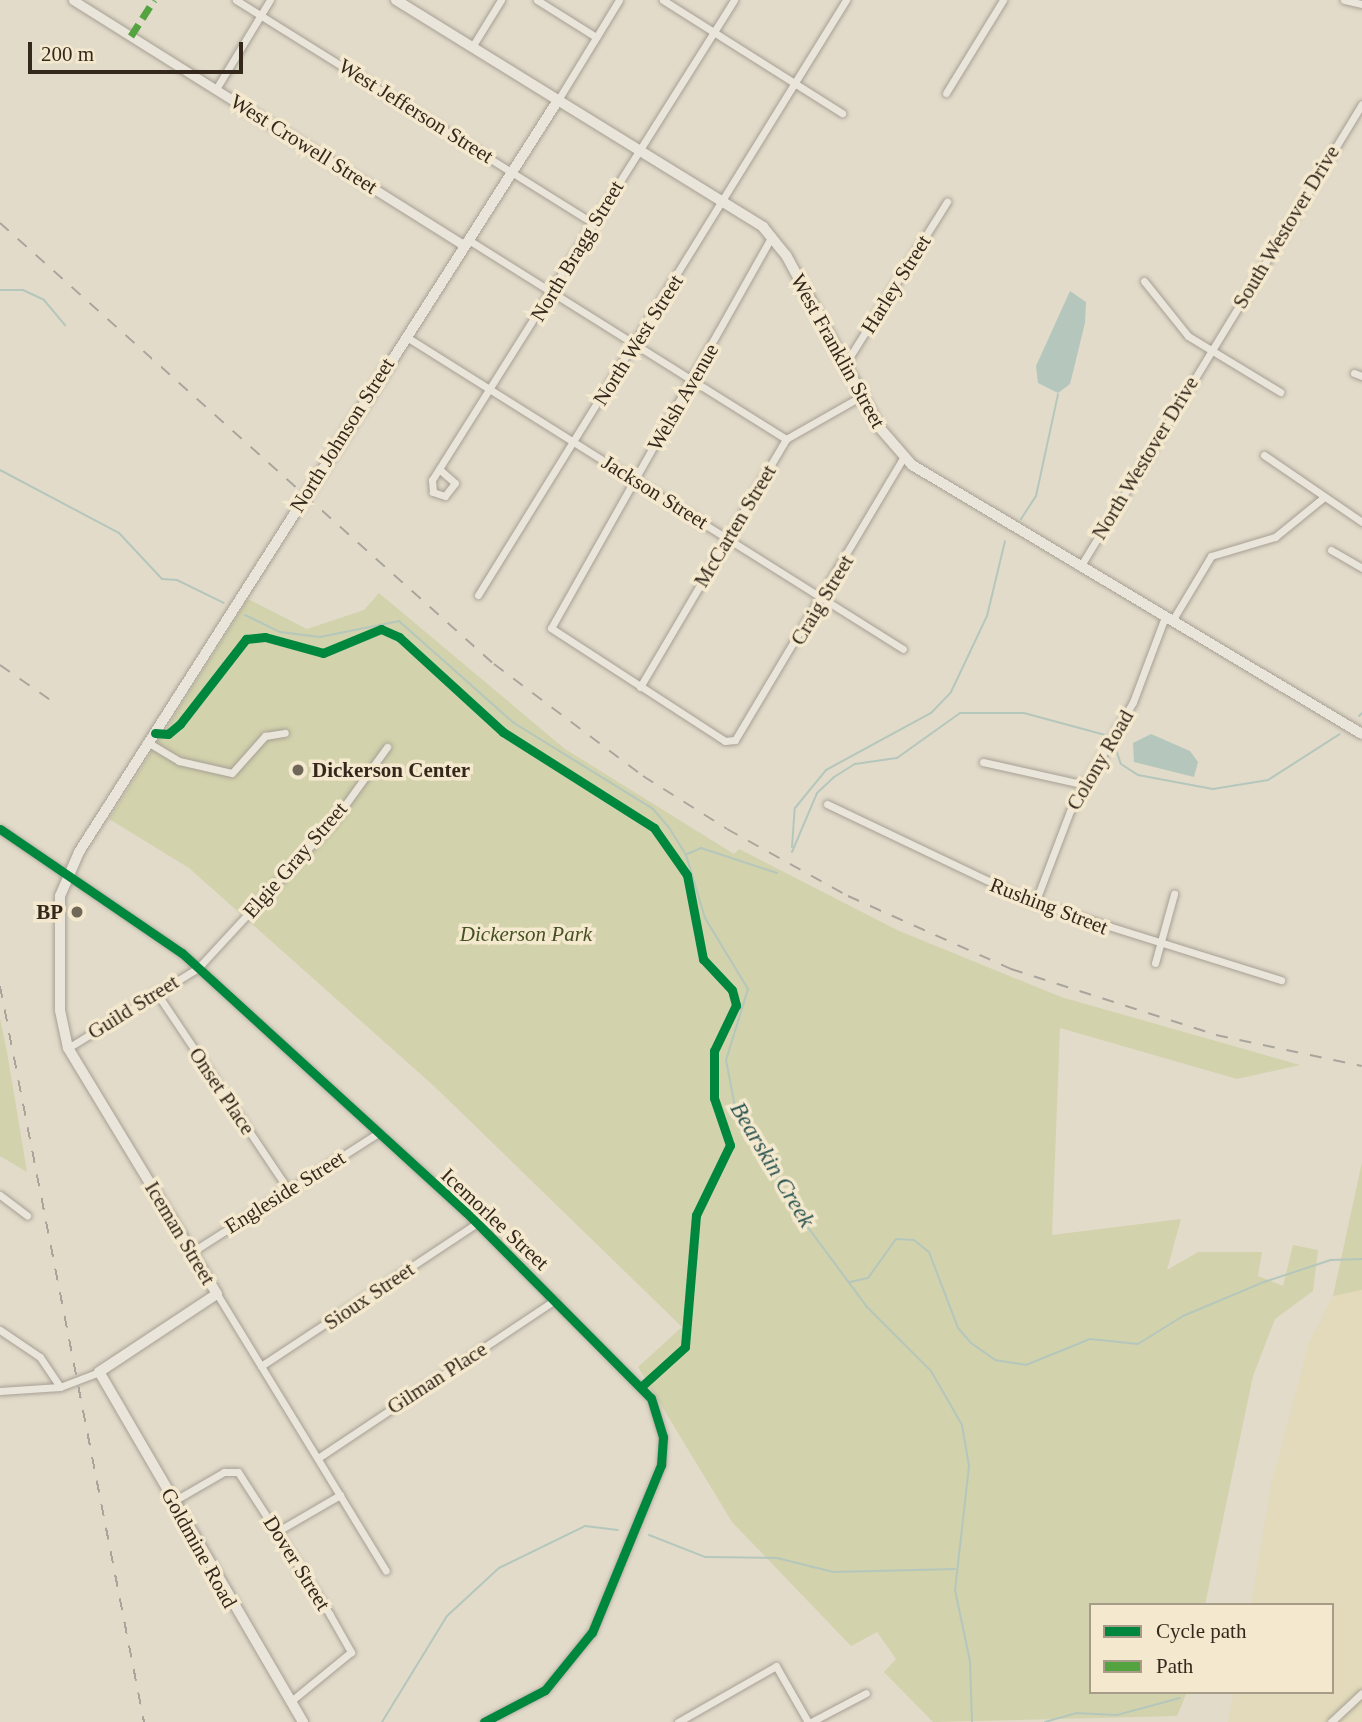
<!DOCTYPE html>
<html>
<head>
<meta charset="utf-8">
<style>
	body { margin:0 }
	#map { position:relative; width:1362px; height:1722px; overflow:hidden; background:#e2dbca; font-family:Georgia,serif }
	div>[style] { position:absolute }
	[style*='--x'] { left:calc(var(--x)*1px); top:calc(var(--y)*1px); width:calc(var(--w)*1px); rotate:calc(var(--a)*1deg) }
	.farmland>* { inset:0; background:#e2daba }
	.green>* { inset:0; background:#d2d2ac }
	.water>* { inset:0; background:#b5c7bc }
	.stream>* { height:2px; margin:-1px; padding:0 1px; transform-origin:1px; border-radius:1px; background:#b5c7bc }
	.roads { filter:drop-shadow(0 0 2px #a7a094) drop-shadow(0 0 2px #a7a094) }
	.minor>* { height:7px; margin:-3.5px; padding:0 3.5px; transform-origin:3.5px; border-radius:3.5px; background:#eae5db }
	.tertiary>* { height:9px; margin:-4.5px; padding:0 4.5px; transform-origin:4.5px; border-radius:4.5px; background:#eae5db }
	.secondary>* { height:10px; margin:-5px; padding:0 5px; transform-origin:5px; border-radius:5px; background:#eae5db }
	.rail>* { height:2px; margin-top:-1px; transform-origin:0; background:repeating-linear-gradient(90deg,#a9a59c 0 12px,transparent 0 24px) }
	.quiet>* { height:7px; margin-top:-3.5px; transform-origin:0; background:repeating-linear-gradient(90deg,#53a341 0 14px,transparent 0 21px) }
	.cycleway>* { height:9px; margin:-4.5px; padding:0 4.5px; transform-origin:4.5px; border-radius:4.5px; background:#00873e }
	.dots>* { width:19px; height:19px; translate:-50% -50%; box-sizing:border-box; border:4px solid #f4e9ce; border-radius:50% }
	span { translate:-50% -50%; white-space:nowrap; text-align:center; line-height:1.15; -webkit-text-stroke:7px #f4e9ce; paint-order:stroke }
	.street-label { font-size:21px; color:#34281c }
	.poi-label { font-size:21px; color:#34281c; font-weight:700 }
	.left { translate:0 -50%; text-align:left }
	.right { translate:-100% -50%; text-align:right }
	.park-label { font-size:21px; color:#455123; font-style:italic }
	.water-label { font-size:23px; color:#2b5452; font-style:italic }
	.legend { position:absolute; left:1089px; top:1603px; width:245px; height:91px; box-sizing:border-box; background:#f4e9ce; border:2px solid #a79c87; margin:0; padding:9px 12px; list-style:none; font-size:21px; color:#34281c }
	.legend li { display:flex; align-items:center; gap:14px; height:35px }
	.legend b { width:35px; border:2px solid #a79c87 }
	.scale { position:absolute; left:28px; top:42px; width:215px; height:32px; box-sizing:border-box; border:4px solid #34281c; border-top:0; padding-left:9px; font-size:21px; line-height:24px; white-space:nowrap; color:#34281c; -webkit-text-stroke:5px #f4e9ce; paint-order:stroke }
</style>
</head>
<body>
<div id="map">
	<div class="farmland">
		<i style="clip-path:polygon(1362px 1290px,1362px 1722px,1228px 1722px,1234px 1692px,1332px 1692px,1332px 1605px,1251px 1605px,1271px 1485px,1309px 1343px,1333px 1296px)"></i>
	</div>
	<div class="green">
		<i style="clip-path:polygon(379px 593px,565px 749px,734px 854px,739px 849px,897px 930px,1061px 997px,1300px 1065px,1237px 1079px,1060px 1028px,1052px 1235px,1181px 1219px,1167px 1270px,1198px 1252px,1262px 1252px,1258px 1276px,1283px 1286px,1293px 1245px,1318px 1250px,1313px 1291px,1275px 1319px,1253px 1376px,1205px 1605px,1091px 1605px,1091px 1692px,1187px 1692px,1177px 1716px,933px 1722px,884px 1672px,896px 1659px,877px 1632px,851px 1646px,732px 1522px,638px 1367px,682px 1327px,435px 1087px,189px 868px,109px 819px,248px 599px,307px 629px,364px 610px)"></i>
		<i style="clip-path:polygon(0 1018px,7px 1052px,27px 1172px,0 1156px)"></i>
		<i style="clip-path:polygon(1362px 1162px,1362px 1290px,1333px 1296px)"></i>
	</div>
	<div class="water">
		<i style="clip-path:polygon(1070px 291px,1086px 302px,1085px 323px,1070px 384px,1058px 393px,1038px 383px,1036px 366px)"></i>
		<i style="clip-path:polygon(1151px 734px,1190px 751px,1198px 762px,1194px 777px,1134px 762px,1133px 743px)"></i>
	</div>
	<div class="stream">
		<i style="--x:0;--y:290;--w:23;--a:0"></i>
		<i style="--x:23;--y:290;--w:23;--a:25"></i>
		<i style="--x:44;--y:300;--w:33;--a:50"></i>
		<i style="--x:0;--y:470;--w:135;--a:27.9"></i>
		<i style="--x:119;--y:533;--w:63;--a:46.9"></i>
		<i style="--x:162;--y:579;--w:15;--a:4"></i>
		<i style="--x:177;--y:580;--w:52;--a:26.1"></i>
		<i style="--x:1021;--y:519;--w:27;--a:-57"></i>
		<i style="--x:1036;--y:496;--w:104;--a:-77.8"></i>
		<i style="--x:245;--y:615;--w:39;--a:26"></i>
		<i style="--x:280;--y:632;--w:40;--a:7.1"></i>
		<i style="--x:320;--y:637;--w:81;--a:-11.4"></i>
		<i style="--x:399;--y:621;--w:154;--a:41.6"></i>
		<i style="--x:514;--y:723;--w:163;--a:31.7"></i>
		<i style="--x:653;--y:809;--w:23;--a:49"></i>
		<i style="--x:668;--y:826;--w:34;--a:58"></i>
		<i style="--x:686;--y:855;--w:66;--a:73.2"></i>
		<i style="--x:705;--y:918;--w:83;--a:58.8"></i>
		<i style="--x:748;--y:989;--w:74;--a:107.2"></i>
		<i style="--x:726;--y:1060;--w:53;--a:79.1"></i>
		<i style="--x:736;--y:1112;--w:106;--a:59.3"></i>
		<i style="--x:790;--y:1203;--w:129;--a:53.5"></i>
		<i style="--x:867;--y:1307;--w:91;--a:45"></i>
		<i style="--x:931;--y:1371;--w:62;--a:60.1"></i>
		<i style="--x:962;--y:1425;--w:42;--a:80.3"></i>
		<i style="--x:969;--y:1466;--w:125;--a:96.4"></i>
		<i style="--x:955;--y:1590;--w:73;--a:78.1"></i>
		<i style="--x:970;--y:1661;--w:61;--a:88.1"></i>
		<i style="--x:1359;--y:716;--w:4;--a:-45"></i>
		<i style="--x:1113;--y:740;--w:25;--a:72"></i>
		<i style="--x:1121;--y:764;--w:20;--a:33"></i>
		<i style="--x:1138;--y:775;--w:76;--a:10.6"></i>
		<i style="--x:1213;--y:789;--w:56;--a:-9.3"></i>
		<i style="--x:1268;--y:780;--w:85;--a:-32.6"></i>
		<i style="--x:792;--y:847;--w:39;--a:-86"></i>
		<i style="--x:795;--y:808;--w:49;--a:-50.8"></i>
		<i style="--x:826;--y:770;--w:119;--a:-28.5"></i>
		<i style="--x:931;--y:713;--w:29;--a:-46"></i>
		<i style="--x:951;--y:692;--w:84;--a:-64.7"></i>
		<i style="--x:987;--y:616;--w:77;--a:-76.5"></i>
		<i style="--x:792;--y:852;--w:64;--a:-67"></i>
		<i style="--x:817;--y:793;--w:23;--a:-43"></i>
		<i style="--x:834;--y:777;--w:25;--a:-32"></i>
		<i style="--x:855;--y:764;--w:42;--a:-8.1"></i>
		<i style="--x:897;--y:758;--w:77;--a:-35.5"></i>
		<i style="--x:960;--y:713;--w:64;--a:0"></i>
		<i style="--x:1024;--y:713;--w:88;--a:15.1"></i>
		<i style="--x:687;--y:854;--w:15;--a:-23"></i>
		<i style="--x:701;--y:848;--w:80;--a:18.2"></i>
		<i style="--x:850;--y:1282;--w:18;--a:-13"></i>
		<i style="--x:868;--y:1278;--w:48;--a:-54.3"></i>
		<i style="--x:896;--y:1239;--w:18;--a:3"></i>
		<i style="--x:914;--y:1240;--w:19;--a:39"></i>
		<i style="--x:929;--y:1252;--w:81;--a:69.1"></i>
		<i style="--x:958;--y:1328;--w:20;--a:49"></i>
		<i style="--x:971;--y:1343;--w:29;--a:35"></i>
		<i style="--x:995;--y:1360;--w:31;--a:9"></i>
		<i style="--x:1026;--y:1365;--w:69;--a:-22.1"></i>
		<i style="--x:1090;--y:1339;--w:48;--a:5.9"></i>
		<i style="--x:1138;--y:1344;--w:53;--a:-31.9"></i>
		<i style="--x:1183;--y:1316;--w:88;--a:-22.8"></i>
		<i style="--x:1264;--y:1282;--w:71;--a:-18.2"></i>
		<i style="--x:1331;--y:1260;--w:31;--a:-2"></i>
		<i style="--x:649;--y:1535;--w:60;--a:21.4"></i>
		<i style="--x:705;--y:1557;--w:72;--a:0.8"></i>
		<i style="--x:777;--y:1558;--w:58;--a:14"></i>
		<i style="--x:833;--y:1572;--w:122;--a:-1.4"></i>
		<i style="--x:382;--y:1722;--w:124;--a:-58.5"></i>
		<i style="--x:447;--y:1616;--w:71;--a:-42.7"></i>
		<i style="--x:499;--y:1568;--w:96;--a:-26"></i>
		<i style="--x:585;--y:1526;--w:33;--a:7"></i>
		<i style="--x:1045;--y:1722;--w:32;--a:-16"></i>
		<i style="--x:1076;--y:1713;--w:41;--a:2.8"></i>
		<i style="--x:1117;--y:1715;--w:65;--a:-15.1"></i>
	</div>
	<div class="roads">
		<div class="minor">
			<i style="--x:236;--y:0;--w:422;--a:32"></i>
			<i style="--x:537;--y:0;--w:70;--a:32.1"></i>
			<i style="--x:663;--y:0;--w:212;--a:32.3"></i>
			<i style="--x:1344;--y:0;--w:18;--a:13"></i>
			<i style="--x:472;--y:47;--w:55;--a:-58.3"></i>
			<i style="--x:216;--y:89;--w:104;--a:-58.8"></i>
			<i style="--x:946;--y:93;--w:109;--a:-58.5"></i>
			<i style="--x:558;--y:100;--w:117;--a:-58.6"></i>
			<i style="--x:772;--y:236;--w:450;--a:119.4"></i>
			<i style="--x:551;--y:628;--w:207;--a:33"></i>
			<i style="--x:725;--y:741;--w:10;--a:-6"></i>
			<i style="--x:735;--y:740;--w:330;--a:-59.2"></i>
			<i style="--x:467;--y:239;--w:377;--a:32.1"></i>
			<i style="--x:1144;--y:281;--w:70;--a:51.3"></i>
			<i style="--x:1188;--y:336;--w:108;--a:31.3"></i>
			<i style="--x:405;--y:336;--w:588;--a:32.15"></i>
			<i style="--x:844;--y:366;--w:194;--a:-57.9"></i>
			<i style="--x:1354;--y:373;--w:9;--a:21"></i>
			<i style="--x:1264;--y:455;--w:119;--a:34.4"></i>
			<i style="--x:439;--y:469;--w:21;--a:41"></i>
			<i style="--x:455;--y:483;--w:16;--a:128"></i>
			<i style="--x:445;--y:496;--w:13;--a:-162"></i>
			<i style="--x:433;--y:492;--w:12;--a:-95"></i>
			<i style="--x:432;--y:480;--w:567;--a:-57.82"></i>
			<i style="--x:1331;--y:550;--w:36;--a:30"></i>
			<i style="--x:1080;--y:567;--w:542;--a:-58.66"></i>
			<i style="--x:478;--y:595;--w:700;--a:-58.26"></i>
			<i style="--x:1172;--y:621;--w:76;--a:-59"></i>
			<i style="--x:1211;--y:556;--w:67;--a:-16.5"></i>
			<i style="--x:1275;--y:537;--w:63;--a:-39.2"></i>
			<i style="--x:640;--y:687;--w:288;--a:-59.5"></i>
			<i style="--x:786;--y:439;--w:85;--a:-29.6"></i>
			<i style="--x:149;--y:743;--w:35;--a:31"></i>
			<i style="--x:179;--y:761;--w:54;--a:12.8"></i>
			<i style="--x:232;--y:773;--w:50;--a:-48.3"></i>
			<i style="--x:265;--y:736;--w:20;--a:-9"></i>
			<i style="--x:983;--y:762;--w:106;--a:12.6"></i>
			<i style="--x:827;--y:804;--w:230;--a:25.5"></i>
			<i style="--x:1035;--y:903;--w:258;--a:17.4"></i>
			<i style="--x:0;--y:829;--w:220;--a:34.3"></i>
			<i style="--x:182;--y:953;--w:384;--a:42.4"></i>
			<i style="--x:466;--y:1212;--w:262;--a:45.2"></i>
			<i style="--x:651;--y:1398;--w:41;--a:72.9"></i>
			<i style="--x:663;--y:1437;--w:28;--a:94"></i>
			<i style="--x:661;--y:1465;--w:181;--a:112.4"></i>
			<i style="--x:592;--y:1632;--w:75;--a:129"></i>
			<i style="--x:545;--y:1690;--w:69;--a:152.3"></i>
			<i style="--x:1035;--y:903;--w:98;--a:-69.2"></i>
			<i style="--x:1070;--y:811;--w:126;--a:-60"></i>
			<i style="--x:1133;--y:702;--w:91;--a:-69.4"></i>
			<i style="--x:1155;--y:963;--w:72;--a:-74.6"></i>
			<i style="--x:156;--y:992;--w:239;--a:56.2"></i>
			<i style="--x:68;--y:1048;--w:153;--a:-31.6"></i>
			<i style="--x:198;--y:968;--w:197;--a:-47.3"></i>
			<i style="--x:332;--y:823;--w:94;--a:-54.1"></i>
			<i style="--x:0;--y:1195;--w:34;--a:37"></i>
			<i style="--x:192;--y:1252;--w:221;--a:-32.6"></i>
			<i style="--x:217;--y:1294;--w:324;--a:58.6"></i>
			<i style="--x:0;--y:1330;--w:48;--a:34"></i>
			<i style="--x:40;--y:1357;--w:36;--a:56"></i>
			<i style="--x:261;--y:1366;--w:259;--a:-33.5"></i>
			<i style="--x:0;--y:1391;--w:60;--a:-3.8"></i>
			<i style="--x:60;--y:1387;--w:42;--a:-21"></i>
			<i style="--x:318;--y:1458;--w:285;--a:-33.7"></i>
			<i style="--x:172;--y:1502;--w:60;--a:-30"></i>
			<i style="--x:224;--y:1472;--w:14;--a:0"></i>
			<i style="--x:238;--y:1472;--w:170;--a:57.2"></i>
			<i style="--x:330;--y:1615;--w:43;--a:60.4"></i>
			<i style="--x:351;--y:1652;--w:79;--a:140.7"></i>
			<i style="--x:278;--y:1531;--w:72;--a:-30.1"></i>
			<i style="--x:678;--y:1722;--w:113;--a:-29.7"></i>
			<i style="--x:776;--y:1666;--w:64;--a:60.3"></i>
			<i style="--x:811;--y:1722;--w:62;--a:-27.8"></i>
			<i style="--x:1331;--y:1722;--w:42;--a:-43.1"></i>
		</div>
		<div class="tertiary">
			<i style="--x:73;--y:0;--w:461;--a:32.1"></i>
		</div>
		<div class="secondary">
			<i style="--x:396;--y:0;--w:432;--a:31.7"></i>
			<i style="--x:763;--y:227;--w:36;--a:51"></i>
			<i style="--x:786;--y:255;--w:196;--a:61.6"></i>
			<i style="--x:879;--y:427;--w:50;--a:49"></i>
			<i style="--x:912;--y:465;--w:524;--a:30.87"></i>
			<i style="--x:303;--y:1722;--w:405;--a:-120.2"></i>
			<i style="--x:99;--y:1372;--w:141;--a:-33.5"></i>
			<i style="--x:217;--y:1294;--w:288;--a:-121.2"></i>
			<i style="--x:68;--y:1048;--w:39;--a:-102"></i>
			<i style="--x:60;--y:1010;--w:114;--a:-90"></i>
			<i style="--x:60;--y:896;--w:48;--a:-66.6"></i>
			<i style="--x:79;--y:852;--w:892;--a:-57.5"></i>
		</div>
	</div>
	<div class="rail">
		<i style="--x:0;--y:223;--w:662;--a:41.76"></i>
		<i style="--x:494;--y:664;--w:186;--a:36.9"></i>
		<i style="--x:643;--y:776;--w:99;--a:32.2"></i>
		<i style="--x:727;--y:829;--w:138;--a:29"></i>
		<i style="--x:848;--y:896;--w:179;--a:24.1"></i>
		<i style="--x:1011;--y:969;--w:215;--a:17.8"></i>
		<i style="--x:1216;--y:1035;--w:149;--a:12"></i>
		<i style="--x:0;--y:665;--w:60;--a:34.8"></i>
		<i style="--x:0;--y:986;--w:750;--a:78.93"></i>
	</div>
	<div class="quiet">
		<i style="--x:131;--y:36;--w:43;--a:-57.4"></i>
	</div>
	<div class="cycleway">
		<i style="--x:155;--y:733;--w:13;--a:4"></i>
		<i style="--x:168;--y:734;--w:16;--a:-40"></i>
		<i style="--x:180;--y:724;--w:108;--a:-52.2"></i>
		<i style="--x:246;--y:639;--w:19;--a:-6"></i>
		<i style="--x:265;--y:637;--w:60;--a:15.4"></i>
		<i style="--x:323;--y:653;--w:63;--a:-22.5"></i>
		<i style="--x:381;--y:629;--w:20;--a:24"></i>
		<i style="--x:399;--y:637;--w:141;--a:42.4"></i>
		<i style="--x:503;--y:732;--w:179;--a:32.4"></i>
		<i style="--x:654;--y:828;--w:57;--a:54.9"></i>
		<i style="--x:687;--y:875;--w:86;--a:79.2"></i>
		<i style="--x:703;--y:959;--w:42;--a:46.9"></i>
		<i style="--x:732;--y:990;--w:16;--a:75"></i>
		<i style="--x:736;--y:1005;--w:51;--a:115.6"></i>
		<i style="--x:714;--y:1051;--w:47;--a:90"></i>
		<i style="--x:714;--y:1098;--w:50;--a:71.2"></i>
		<i style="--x:730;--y:1145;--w:78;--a:115.9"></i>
		<i style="--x:696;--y:1215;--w:132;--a:94.8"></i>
		<i style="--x:685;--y:1347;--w:57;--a:137.9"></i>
		<i style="--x:0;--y:829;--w:220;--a:34.3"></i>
		<i style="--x:182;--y:953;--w:384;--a:42.4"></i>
		<i style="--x:466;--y:1212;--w:262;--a:45.2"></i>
		<i style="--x:651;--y:1398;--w:41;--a:72.9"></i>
		<i style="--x:663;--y:1437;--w:28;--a:94"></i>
		<i style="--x:661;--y:1465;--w:181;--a:112.4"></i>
		<i style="--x:592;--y:1632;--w:75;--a:129"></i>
		<i style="--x:545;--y:1690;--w:69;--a:152.3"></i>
	</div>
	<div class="dots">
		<i style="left:298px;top:770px;background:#716759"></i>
		<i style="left:77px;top:912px;background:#716759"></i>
	</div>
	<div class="street-label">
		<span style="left:416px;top:111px;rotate:32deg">West Jefferson Street</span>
		<span style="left:304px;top:144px;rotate:32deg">West Crowell Street</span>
		<span style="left:1286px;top:227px;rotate:-59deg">South Westover Drive</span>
		<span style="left:577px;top:251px;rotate:-59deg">North Bragg Street</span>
		<span style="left:896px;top:284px;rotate:-58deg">Harley Street</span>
		<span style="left:638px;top:340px;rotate:-58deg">North West Street</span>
		<span style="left:838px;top:351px;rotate:61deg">West Franklin Street</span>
		<span style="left:683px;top:397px;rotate:-60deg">Welsh Avenue</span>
		<span style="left:342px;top:435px;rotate:-58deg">North Johnson Street</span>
		<span style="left:1145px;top:458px;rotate:-59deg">North Westover Drive</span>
		<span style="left:655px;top:492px;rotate:32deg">Jackson Street</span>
		<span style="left:735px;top:526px;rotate:-59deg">McCarten Street</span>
		<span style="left:822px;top:600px;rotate:-59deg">Craig Street</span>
		<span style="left:1100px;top:760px;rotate:-60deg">Colony Road</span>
		<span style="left:295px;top:860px;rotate:-49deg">Elgie Gray Street</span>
		<span style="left:1049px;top:906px;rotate:21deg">Rushing Street</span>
		<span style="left:133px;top:1007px;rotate:-32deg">Guild Street</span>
		<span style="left:222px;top:1091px;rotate:56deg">Onset Place</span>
		<span style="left:285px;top:1192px;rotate:-32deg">Engleside Street</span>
		<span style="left:495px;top:1219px;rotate:43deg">Icemorlee Street</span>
		<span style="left:180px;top:1233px;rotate:59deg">Iceman Street</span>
		<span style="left:369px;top:1296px;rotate:-34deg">Sioux Street</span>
		<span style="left:437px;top:1378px;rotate:-33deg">Gilman Place</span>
		<span style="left:199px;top:1548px;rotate:61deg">Goldmine Road</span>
		<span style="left:297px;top:1563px;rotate:58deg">Dover Street</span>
	</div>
	<div class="poi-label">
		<span class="left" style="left:312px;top:770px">Dickerson Center</span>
		<span class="right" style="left:63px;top:912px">BP</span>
	</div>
	<div class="park-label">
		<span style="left:526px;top:934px">Dickerson Park</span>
	</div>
	<div class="water-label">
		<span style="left:772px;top:1165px;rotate:59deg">Bearskin Creek</span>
	</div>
	<ul class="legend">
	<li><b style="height:9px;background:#00873e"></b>Cycle path</li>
	<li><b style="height:9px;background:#53a341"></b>Path</li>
	</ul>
	<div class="scale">200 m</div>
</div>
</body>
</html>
